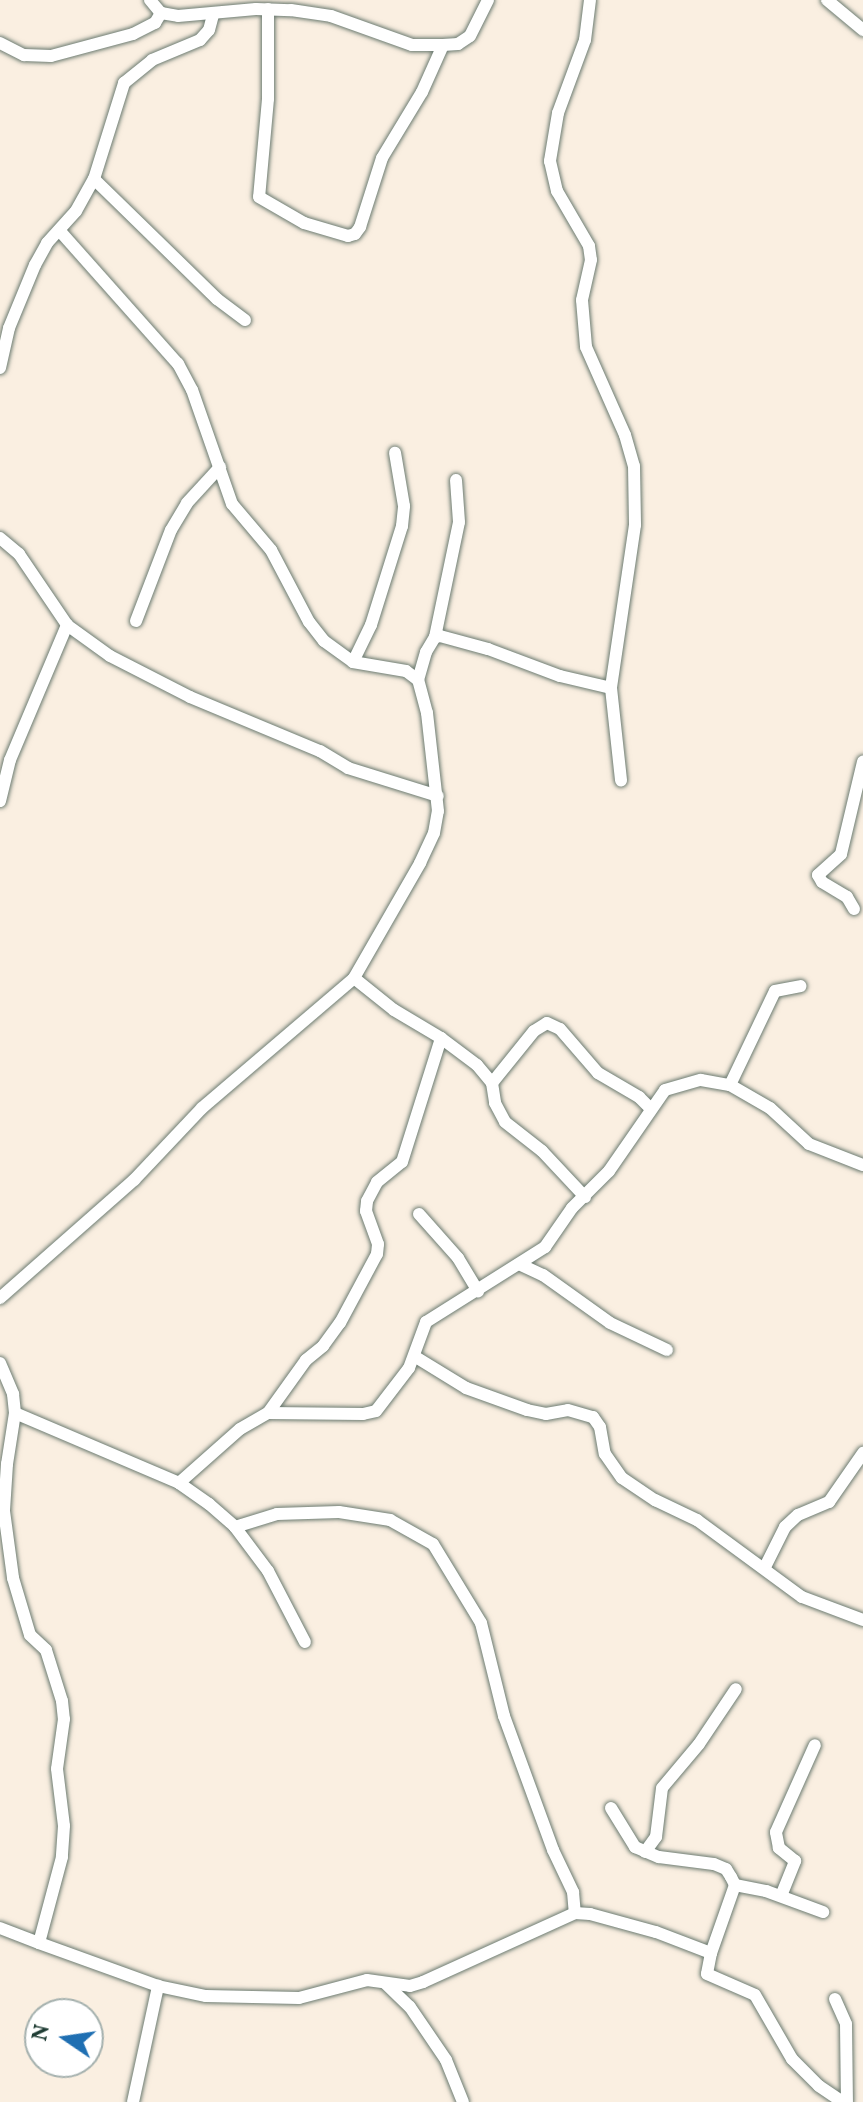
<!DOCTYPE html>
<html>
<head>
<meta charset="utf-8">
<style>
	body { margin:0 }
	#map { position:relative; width:863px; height:2102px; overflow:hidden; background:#faefe1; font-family:Vollkorn,serif }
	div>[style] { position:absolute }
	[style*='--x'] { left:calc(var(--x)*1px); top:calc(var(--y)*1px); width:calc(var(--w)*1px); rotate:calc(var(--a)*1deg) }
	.roads { filter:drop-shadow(0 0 2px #6c7b71) drop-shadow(0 0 2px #6c7b71) }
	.minor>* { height:12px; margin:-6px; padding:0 6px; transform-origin:6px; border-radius:6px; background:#fff }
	span { translate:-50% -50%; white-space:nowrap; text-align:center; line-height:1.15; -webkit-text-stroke:6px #fff; paint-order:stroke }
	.north { position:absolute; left:24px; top:1998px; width:80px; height:80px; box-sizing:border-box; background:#fff; border:2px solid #a5b1ae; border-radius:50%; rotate:283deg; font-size:22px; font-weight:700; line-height:32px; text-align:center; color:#1f3d34 }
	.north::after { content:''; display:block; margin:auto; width:28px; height:36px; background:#1f6fb2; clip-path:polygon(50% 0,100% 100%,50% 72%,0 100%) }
</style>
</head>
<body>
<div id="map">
	<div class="roads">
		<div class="minor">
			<i style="--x:150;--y:0;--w:17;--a:50"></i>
			<i style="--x:161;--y:13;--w:17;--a:10"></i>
			<i style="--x:178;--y:16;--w:78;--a:-5.1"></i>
			<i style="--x:256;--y:9;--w:35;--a:2"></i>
			<i style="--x:291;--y:10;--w:40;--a:8.5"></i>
			<i style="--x:331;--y:16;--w:86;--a:19.7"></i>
			<i style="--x:412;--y:45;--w:31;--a:0"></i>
			<i style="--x:590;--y:0;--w:40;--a:97.1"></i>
			<i style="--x:585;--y:40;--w:78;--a:110.3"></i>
			<i style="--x:558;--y:113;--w:49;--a:99.5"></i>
			<i style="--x:550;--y:161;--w:31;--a:77"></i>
			<i style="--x:557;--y:191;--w:64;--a:59.8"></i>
			<i style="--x:589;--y:246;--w:14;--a:82"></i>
			<i style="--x:591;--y:260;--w:41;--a:102.7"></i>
			<i style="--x:582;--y:300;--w:47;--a:85.1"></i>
			<i style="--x:586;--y:347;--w:96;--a:66.1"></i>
			<i style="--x:625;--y:435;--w:32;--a:74"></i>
			<i style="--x:634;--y:466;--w:59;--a:89"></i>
			<i style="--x:635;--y:525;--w:165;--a:98.4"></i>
			<i style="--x:611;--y:688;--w:93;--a:83.8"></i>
			<i style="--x:827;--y:0;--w:47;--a:39.8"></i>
			<i style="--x:268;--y:9;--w:90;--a:90"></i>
			<i style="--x:268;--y:99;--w:98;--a:95.2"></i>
			<i style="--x:259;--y:197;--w:52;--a:30"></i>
			<i style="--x:304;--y:223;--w:46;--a:16.5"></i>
			<i style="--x:348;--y:236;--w:7;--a:-16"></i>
			<i style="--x:355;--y:234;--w:9;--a:-54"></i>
			<i style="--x:360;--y:227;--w:72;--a:-72.3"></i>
			<i style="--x:382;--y:158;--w:77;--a:-58.8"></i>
			<i style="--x:422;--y:92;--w:51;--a:-65.9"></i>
			<i style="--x:443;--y:45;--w:15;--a:-4"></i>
			<i style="--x:458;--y:44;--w:14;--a:-34"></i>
			<i style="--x:470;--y:36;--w:40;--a:-63.4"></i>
			<i style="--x:0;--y:43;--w:27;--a:27"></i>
			<i style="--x:24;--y:55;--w:27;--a:2"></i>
			<i style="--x:51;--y:56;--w:85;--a:-15"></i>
			<i style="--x:133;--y:34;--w:25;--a:-27"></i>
			<i style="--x:155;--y:23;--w:12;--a:-59"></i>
			<i style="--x:94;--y:179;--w:172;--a:44.3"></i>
			<i style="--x:217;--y:299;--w:35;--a:37"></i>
			<i style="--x:0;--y:368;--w:41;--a:-77.3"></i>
			<i style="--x:9;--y:328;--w:68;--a:-67.6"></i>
			<i style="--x:35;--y:265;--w:25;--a:-61"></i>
			<i style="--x:47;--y:243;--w:43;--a:-47.8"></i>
			<i style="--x:76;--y:211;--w:37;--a:-61"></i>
			<i style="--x:94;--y:179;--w:101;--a:-72.6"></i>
			<i style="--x:124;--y:83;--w:36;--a:-39"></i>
			<i style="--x:152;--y:60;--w:52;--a:-22.6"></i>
			<i style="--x:200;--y:40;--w:13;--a:-48"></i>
			<i style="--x:209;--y:30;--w:16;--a:-75"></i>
			<i style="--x:0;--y:538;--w:25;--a:40"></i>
			<i style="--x:19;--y:554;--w:86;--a:55.9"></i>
			<i style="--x:67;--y:625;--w:53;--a:35.8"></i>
			<i style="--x:110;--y:656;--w:90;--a:27.1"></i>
			<i style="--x:190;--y:697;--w:141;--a:22.6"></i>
			<i style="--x:320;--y:751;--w:33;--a:31"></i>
			<i style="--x:348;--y:768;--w:94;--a:17.3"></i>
			<i style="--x:136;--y:621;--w:97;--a:-69"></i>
			<i style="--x:171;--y:530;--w:31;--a:-59"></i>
			<i style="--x:187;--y:503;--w:49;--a:-47.5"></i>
			<i style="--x:435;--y:637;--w:117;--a:-78.2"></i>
			<i style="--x:459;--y:522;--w:42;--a:-94.1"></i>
			<i style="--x:353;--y:662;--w:41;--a:-64.1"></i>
			<i style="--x:371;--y:625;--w:104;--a:-72.6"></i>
			<i style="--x:402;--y:526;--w:20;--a:-84"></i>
			<i style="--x:404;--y:506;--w:54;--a:-99.6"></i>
			<i style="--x:418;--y:680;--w:29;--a:-74"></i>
			<i style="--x:426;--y:652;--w:17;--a:-59"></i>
			<i style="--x:435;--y:637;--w:5;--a:-11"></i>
			<i style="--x:440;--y:636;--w:50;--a:15.2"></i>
			<i style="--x:488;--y:649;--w:77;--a:20.6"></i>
			<i style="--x:560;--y:676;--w:52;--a:13.2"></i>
			<i style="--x:0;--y:801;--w:42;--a:-76.3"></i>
			<i style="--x:10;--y:760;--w:147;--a:-67.1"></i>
			<i style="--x:854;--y:909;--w:14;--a:-120"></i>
			<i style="--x:847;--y:897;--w:29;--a:-149"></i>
			<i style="--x:822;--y:882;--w:8;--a:-120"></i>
			<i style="--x:818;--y:875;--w:31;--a:-42"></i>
			<i style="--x:841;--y:854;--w:95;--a:-76.6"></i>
			<i style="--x:354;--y:978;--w:51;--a:38.7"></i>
			<i style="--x:394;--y:1010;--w:55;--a:30.8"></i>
			<i style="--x:441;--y:1038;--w:45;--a:36.9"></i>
			<i style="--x:477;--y:1065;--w:23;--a:50"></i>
			<i style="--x:492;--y:1083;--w:20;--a:81"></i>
			<i style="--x:495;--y:1103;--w:21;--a:62"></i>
			<i style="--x:505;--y:1122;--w:47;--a:38.1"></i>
			<i style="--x:542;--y:1151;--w:63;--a:46.9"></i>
			<i style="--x:492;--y:1083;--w:67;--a:-51.1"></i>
			<i style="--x:534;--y:1031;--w:15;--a:-32"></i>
			<i style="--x:547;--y:1023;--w:14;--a:25"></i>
			<i style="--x:560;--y:1029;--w:58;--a:49.2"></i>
			<i style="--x:598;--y:1073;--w:48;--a:30.3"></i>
			<i style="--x:639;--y:1097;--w:17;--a:45"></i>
			<i style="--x:730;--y:1085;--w:46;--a:29.9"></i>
			<i style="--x:770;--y:1108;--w:53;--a:42.7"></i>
			<i style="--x:809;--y:1144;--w:58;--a:21.3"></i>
			<i style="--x:419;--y:1214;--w:59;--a:48.4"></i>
			<i style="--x:458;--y:1258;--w:39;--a:59"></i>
			<i style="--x:519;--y:1264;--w:26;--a:25"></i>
			<i style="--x:543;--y:1275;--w:82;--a:35.6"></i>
			<i style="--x:610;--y:1323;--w:63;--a:25.3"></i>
			<i style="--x:0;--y:1298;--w:179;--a:-41.4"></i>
			<i style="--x:134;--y:1180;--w:99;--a:-46.6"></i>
			<i style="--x:202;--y:1108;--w:200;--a:-40.5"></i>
			<i style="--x:354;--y:978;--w:133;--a:-60.1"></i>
			<i style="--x:420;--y:863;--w:33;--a:-65"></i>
			<i style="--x:434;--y:833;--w:22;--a:-80"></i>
			<i style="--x:438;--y:811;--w:99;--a:-96.4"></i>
			<i style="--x:427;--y:713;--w:34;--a:-105"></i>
			<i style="--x:418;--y:680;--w:15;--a:-143"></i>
			<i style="--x:406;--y:671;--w:54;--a:-170.4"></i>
			<i style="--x:353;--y:662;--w:36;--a:-144"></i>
			<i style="--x:324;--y:641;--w:24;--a:-128"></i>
			<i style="--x:309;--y:622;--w:81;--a:-117.8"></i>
			<i style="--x:271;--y:550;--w:60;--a:-130.3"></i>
			<i style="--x:232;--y:504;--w:121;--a:-109.3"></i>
			<i style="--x:192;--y:390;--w:30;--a:-118"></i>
			<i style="--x:178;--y:364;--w:179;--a:-131.6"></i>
			<i style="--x:414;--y:1356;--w:61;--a:31.6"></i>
			<i style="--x:466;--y:1388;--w:65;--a:19.8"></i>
			<i style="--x:527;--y:1410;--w:19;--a:12"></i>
			<i style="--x:546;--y:1414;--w:22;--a:-10"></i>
			<i style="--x:568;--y:1410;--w:26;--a:16"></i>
			<i style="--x:593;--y:1417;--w:12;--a:55"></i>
			<i style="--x:600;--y:1427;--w:27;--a:80"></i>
			<i style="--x:605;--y:1454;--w:29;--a:55"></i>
			<i style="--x:622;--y:1478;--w:40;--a:34"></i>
			<i style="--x:655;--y:1500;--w:47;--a:25.5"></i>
			<i style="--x:697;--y:1520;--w:130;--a:36.3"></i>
			<i style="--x:802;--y:1597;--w:65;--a:20.7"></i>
			<i style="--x:0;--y:1363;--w:34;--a:67"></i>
			<i style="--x:13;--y:1394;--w:19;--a:84"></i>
			<i style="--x:15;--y:1413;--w:52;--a:98.9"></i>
			<i style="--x:7;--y:1464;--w:47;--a:93.7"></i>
			<i style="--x:4;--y:1511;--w:68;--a:82.3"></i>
			<i style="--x:13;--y:1578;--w:59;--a:73.4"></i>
			<i style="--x:30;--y:1635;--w:22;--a:43"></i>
			<i style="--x:46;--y:1650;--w:53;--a:72.6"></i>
			<i style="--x:62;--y:1701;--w:18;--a:84"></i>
			<i style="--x:64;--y:1719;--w:50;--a:98"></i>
			<i style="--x:57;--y:1769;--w:57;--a:83"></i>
			<i style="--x:64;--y:1826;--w:31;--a:94"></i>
			<i style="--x:62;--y:1857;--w:89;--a:105"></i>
			<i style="--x:39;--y:1943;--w:127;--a:19.9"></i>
			<i style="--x:158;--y:1986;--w:49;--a:11.8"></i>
			<i style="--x:206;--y:1996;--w:93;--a:1.2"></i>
			<i style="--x:299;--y:1998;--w:70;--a:-14.8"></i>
			<i style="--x:367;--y:1980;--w:43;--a:7.9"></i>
			<i style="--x:410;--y:1986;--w:14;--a:-17"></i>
			<i style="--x:423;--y:1982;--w:167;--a:-24.4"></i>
			<i style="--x:575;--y:1913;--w:15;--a:4"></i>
			<i style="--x:590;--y:1914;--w:68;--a:15.3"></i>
			<i style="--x:656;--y:1932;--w:59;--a:20.9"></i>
			<i style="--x:711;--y:1953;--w:21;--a:101"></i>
			<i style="--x:707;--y:1974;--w:52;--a:23.6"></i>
			<i style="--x:755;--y:1995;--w:74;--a:60"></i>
			<i style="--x:792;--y:2059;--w:38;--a:45"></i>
			<i style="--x:819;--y:2086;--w:29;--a:34"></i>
			<i style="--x:15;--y:1413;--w:178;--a:23.1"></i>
			<i style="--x:179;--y:1483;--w:37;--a:35"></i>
			<i style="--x:209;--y:1504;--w:35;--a:41"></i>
			<i style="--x:235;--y:1527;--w:55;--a:53.1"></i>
			<i style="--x:268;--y:1571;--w:80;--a:62.5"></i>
			<i style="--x:268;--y:1413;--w:65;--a:-54.4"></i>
			<i style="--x:306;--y:1360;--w:22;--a:-39"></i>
			<i style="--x:323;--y:1346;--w:29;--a:-54"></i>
			<i style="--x:340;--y:1323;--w:78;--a:-61.8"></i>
			<i style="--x:377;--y:1254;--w:10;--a:-84"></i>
			<i style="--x:378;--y:1244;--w:35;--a:-110"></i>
			<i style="--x:366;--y:1211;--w:10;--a:-84"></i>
			<i style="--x:367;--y:1201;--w:21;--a:-62"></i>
			<i style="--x:377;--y:1182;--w:32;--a:-39"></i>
			<i style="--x:402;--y:1162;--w:130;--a:-72.5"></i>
			<i style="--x:179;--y:1483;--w:81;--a:-41.5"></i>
			<i style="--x:240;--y:1429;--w:32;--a:-30"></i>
			<i style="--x:268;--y:1413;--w:95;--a:0.6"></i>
			<i style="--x:363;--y:1414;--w:13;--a:-13"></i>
			<i style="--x:376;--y:1411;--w:54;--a:-52.5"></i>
			<i style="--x:409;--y:1368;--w:49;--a:-69.7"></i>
			<i style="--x:426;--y:1322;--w:141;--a:-32.2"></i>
			<i style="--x:545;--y:1247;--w:47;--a:-55.3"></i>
			<i style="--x:572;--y:1208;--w:52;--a:-45"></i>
			<i style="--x:609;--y:1171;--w:98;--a:-55.3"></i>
			<i style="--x:665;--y:1090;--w:37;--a:-16"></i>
			<i style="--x:701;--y:1080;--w:29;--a:10"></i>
			<i style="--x:730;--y:1085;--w:104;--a:-64.4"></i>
			<i style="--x:775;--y:991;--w:26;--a:-11"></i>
			<i style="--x:235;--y:1527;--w:44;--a:-17.2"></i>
			<i style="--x:277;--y:1514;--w:62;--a:-1.8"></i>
			<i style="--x:339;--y:1512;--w:52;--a:8.9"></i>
			<i style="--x:390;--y:1520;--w:49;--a:29.2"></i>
			<i style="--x:433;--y:1544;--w:92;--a:58.7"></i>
			<i style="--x:481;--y:1623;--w:96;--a:76.1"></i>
			<i style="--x:504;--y:1716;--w:143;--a:69.9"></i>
			<i style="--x:553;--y:1850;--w:47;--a:64.5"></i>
			<i style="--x:573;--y:1892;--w:21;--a:85"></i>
			<i style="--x:765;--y:1567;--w:45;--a:-63.4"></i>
			<i style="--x:785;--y:1527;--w:18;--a:-43"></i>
			<i style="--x:798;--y:1515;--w:34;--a:-23"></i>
			<i style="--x:829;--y:1502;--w:60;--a:-55.2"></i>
			<i style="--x:611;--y:1808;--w:46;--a:58.4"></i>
			<i style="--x:635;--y:1847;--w:26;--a:23"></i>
			<i style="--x:659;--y:1857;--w:55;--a:7.3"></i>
			<i style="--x:714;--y:1864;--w:13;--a:23"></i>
			<i style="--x:726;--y:1869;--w:9;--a:58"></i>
			<i style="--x:731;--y:1877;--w:9;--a:63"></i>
			<i style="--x:735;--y:1885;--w:72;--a:109.4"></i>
			<i style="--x:645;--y:1852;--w:19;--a:-54"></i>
			<i style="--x:656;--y:1837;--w:49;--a:-83"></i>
			<i style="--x:662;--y:1788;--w:57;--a:-49.9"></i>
			<i style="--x:699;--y:1744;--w:66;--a:-56.1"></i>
			<i style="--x:735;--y:1885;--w:32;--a:11"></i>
			<i style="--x:766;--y:1891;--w:61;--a:20.2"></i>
			<i style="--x:781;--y:1896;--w:38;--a:-68"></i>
			<i style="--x:795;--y:1861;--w:21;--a:-141"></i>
			<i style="--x:779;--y:1848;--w:16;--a:-101"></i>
			<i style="--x:776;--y:1832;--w:95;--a:-65.9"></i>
			<i style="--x:0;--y:1928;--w:42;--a:21"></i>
			<i style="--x:386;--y:1984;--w:33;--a:44"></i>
			<i style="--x:410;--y:2007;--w:64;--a:55.8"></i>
			<i style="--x:446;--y:2060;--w:45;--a:68"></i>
			<i style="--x:835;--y:1999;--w:27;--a:66"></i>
			<i style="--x:846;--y:2024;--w:78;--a:89.3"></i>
			<i style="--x:133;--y:2102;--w:119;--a:-77.8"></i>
		</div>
	</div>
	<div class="north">N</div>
</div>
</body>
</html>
